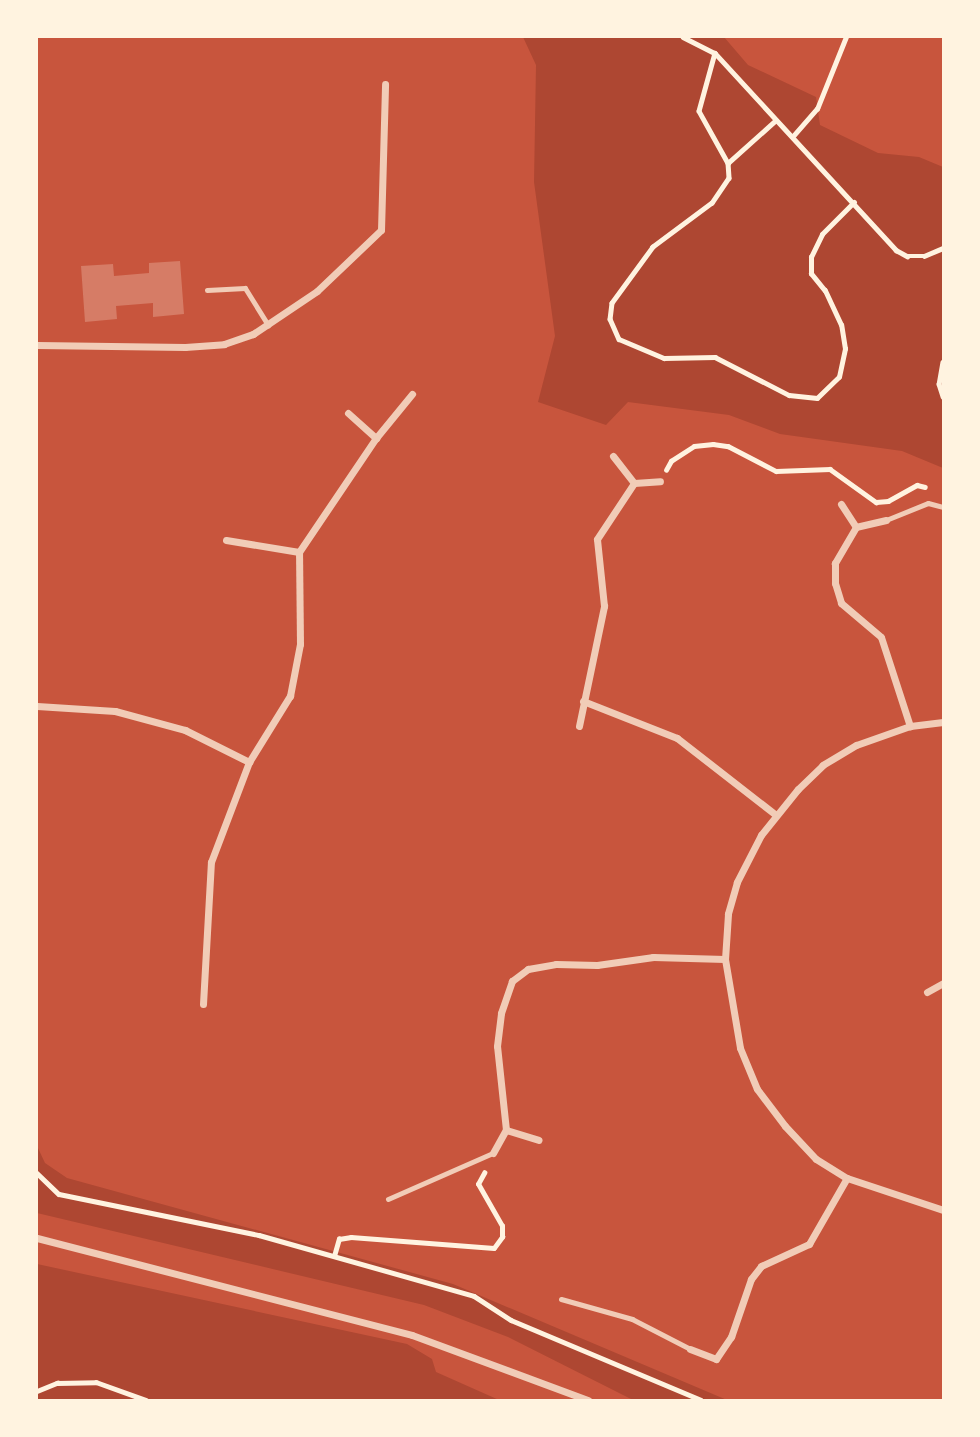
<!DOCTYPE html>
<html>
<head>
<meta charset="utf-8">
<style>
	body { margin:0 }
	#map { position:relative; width:980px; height:1437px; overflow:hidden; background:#c8553d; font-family:"Fira Sans Condensed",sans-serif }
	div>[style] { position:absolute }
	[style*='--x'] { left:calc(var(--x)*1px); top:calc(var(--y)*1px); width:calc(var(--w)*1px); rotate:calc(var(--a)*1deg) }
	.green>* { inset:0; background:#ae4732 }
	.building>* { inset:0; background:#d67c66 }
	.path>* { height:4.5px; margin:-2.25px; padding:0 2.25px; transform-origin:2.25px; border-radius:2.25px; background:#fff3e0 }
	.service>* { height:5px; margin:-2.5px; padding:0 2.5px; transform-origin:2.5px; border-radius:2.5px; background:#f1ccb7 }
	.minor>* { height:7px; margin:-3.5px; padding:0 3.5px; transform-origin:3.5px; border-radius:3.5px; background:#f1ccb7 }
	span { translate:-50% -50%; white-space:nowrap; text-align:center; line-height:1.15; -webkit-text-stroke:7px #fff3e0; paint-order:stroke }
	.frame { position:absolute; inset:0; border:38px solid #fff3e0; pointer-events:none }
</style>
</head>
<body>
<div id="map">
	<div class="green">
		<i style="clip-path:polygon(523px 37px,724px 37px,748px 65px,816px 97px,820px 125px,878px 153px,919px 157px,943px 167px,943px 468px,902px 451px,780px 434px,729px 415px,628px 402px,606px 425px,538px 402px,555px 336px,534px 182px,536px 65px)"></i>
		<i style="clip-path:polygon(37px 1146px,45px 1163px,67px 1178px,453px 1284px,727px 1400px,633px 1400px,508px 1337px,424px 1305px,37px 1213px)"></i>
		<i style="clip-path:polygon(37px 1264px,407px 1344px,432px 1359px,436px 1372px,499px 1400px,37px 1400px)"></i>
	</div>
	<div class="building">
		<i style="clip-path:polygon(180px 261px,184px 314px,153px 317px,153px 303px,116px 306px,117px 319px,85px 322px,81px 266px,113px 264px,114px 276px,149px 273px,149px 263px)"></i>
	</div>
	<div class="path">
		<i style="--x:683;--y:37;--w:36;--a:27"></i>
		<i style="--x:715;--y:53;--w:268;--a:47.4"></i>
		<i style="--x:896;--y:250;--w:13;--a:29"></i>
		<i style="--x:907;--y:256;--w:17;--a:0"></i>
		<i style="--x:924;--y:256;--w:21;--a:-23"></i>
		<i style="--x:715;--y:53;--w:60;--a:105.4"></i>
		<i style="--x:699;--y:111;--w:60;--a:60.9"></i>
		<i style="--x:728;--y:163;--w:15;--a:86"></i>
		<i style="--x:729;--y:178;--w:30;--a:124"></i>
		<i style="--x:712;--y:203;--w:74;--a:143.3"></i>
		<i style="--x:653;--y:247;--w:69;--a:126.2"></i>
		<i style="--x:612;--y:303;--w:16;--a:97"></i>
		<i style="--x:610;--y:319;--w:22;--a:66"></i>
		<i style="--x:619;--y:339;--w:49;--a:22.9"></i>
		<i style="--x:664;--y:358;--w:51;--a:-1.1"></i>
		<i style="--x:715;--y:357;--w:83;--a:27.2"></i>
		<i style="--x:789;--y:395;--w:28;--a:6"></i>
		<i style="--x:817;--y:398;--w:30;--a:-44"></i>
		<i style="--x:839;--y:377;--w:29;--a:-78"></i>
		<i style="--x:845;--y:349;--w:24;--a:-99"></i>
		<i style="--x:841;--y:325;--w:38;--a:-115"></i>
		<i style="--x:825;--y:291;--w:22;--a:-129"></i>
		<i style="--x:811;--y:274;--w:17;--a:-90"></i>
		<i style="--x:811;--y:257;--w:25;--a:-64"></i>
		<i style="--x:822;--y:234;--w:45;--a:-45"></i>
		<i style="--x:794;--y:135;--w:35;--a:-49"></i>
		<i style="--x:817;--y:109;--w:78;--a:-68.1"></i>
		<i style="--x:728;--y:163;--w:64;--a:-41.9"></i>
		<i style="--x:943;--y:362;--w:22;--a:100"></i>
		<i style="--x:939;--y:384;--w:13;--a:72"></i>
		<i style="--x:666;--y:470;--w:10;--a:-61"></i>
		<i style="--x:671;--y:461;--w:27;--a:-33"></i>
		<i style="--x:694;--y:446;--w:19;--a:-6"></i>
		<i style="--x:713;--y:444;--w:15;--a:8"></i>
		<i style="--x:728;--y:446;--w:54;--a:27.5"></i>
		<i style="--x:776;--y:471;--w:54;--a:-2.1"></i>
		<i style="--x:830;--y:469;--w:57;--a:35.7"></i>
		<i style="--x:876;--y:502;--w:12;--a:-5"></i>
		<i style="--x:888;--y:501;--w:33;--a:-29"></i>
		<i style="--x:917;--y:485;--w:8;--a:14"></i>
		<i style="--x:37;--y:1173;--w:30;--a:44"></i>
		<i style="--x:59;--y:1194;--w:204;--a:11.6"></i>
		<i style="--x:259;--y:1235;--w:223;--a:15.8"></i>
		<i style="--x:474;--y:1296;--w:44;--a:33"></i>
		<i style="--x:511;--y:1320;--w:206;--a:22.8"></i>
		<i style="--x:334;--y:1256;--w:18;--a:-74"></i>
		<i style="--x:339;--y:1239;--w:12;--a:-9"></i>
		<i style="--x:351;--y:1237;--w:143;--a:4.4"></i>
		<i style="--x:494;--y:1248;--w:14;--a:-54"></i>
		<i style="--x:502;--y:1237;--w:11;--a:-90"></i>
		<i style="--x:502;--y:1226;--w:48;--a:-119.7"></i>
		<i style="--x:478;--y:1184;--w:13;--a:-61"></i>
		<i style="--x:37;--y:1391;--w:22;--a:-22"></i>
		<i style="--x:57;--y:1383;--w:39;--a:-1"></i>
		<i style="--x:96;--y:1382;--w:53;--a:19.8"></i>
	</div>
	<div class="service">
		<i style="--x:207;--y:290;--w:38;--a:-3"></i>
		<i style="--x:245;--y:288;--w:44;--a:58.1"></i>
		<i style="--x:886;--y:520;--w:45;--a:-22"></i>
		<i style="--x:928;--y:503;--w:16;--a:15"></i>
		<i style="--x:388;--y:1199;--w:115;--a:-23.7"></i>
		<i style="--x:561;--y:1299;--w:74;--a:15.7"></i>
		<i style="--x:632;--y:1319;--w:65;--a:27.3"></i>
	</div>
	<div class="minor">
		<i style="--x:37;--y:345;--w:148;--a:0.8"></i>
		<i style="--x:185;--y:347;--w:39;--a:-4"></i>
		<i style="--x:224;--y:344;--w:31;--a:-19"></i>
		<i style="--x:253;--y:334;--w:77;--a:-33.9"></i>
		<i style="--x:317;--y:291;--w:88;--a:-43.6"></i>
		<i style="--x:381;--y:230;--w:146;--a:-88.4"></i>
		<i style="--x:348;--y:413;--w:38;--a:42"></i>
		<i style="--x:613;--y:456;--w:34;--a:52"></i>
		<i style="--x:634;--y:483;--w:26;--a:-4"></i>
		<i style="--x:841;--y:504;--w:27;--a:57"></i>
		<i style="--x:886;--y:520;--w:31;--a:167"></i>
		<i style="--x:856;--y:527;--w:42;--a:120.3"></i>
		<i style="--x:835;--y:563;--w:20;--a:90"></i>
		<i style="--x:835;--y:583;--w:21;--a:73"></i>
		<i style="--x:841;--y:603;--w:52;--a:40.4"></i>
		<i style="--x:881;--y:637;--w:94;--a:72"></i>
		<i style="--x:226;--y:540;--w:74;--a:9.3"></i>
		<i style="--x:583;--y:701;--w:101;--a:21.5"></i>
		<i style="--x:677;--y:738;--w:125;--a:37.9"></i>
		<i style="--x:37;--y:706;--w:78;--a:3.7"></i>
		<i style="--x:115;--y:711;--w:73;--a:15.2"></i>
		<i style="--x:185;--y:730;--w:72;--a:26.6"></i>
		<i style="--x:249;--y:762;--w:78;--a:-58.2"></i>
		<i style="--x:290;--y:696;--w:53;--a:-79.1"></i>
		<i style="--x:300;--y:644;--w:92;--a:-90.6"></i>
		<i style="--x:299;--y:552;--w:138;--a:-56"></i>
		<i style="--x:376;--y:438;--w:57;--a:-50.7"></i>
		<i style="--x:943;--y:722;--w:33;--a:173"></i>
		<i style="--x:910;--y:726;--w:57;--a:160.6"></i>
		<i style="--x:856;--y:745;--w:39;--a:149"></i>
		<i style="--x:823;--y:765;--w:35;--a:136"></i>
		<i style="--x:798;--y:789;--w:59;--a:128.8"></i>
		<i style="--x:761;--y:835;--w:53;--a:117.1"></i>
		<i style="--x:737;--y:882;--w:33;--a:106"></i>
		<i style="--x:728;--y:914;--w:45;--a:93.8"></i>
		<i style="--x:725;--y:959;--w:90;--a:80.4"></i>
		<i style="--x:740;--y:1048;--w:44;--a:67.5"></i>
		<i style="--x:757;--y:1089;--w:46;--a:52.9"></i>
		<i style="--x:785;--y:1126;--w:45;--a:46.8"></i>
		<i style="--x:816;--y:1159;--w:36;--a:32"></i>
		<i style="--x:847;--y:1178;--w:101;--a:18.4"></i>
		<i style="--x:579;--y:726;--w:123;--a:-78.2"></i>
		<i style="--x:604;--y:606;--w:67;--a:-96"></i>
		<i style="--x:597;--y:539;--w:67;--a:-56.5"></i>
		<i style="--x:927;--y:992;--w:18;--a:-29"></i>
		<i style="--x:203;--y:1004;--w:142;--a:-86.8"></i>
		<i style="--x:211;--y:862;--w:107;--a:-69.2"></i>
		<i style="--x:506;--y:1130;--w:34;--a:17"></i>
		<i style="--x:493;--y:1153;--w:26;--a:-61"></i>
		<i style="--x:506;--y:1130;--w:84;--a:-96.1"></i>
		<i style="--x:497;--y:1046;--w:33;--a:-83"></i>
		<i style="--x:501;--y:1013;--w:34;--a:-71"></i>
		<i style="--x:512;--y:981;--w:20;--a:-37"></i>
		<i style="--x:528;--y:969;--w:28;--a:-10"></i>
		<i style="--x:556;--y:964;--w:41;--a:1.4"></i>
		<i style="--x:597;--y:965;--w:57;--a:-8.1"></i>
		<i style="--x:653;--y:957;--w:72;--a:1.6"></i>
		<i style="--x:37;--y:1238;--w:387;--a:14.5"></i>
		<i style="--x:412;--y:1335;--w:188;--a:20.3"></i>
		<i style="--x:690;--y:1349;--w:28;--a:21"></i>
		<i style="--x:716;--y:1359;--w:27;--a:-56"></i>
		<i style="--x:731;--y:1337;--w:61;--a:-71"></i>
		<i style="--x:751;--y:1279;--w:16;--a:-52"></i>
		<i style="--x:761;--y:1266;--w:53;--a:-24.6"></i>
		<i style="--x:809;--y:1244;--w:76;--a:-60.1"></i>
	</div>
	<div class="frame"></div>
</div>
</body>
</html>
